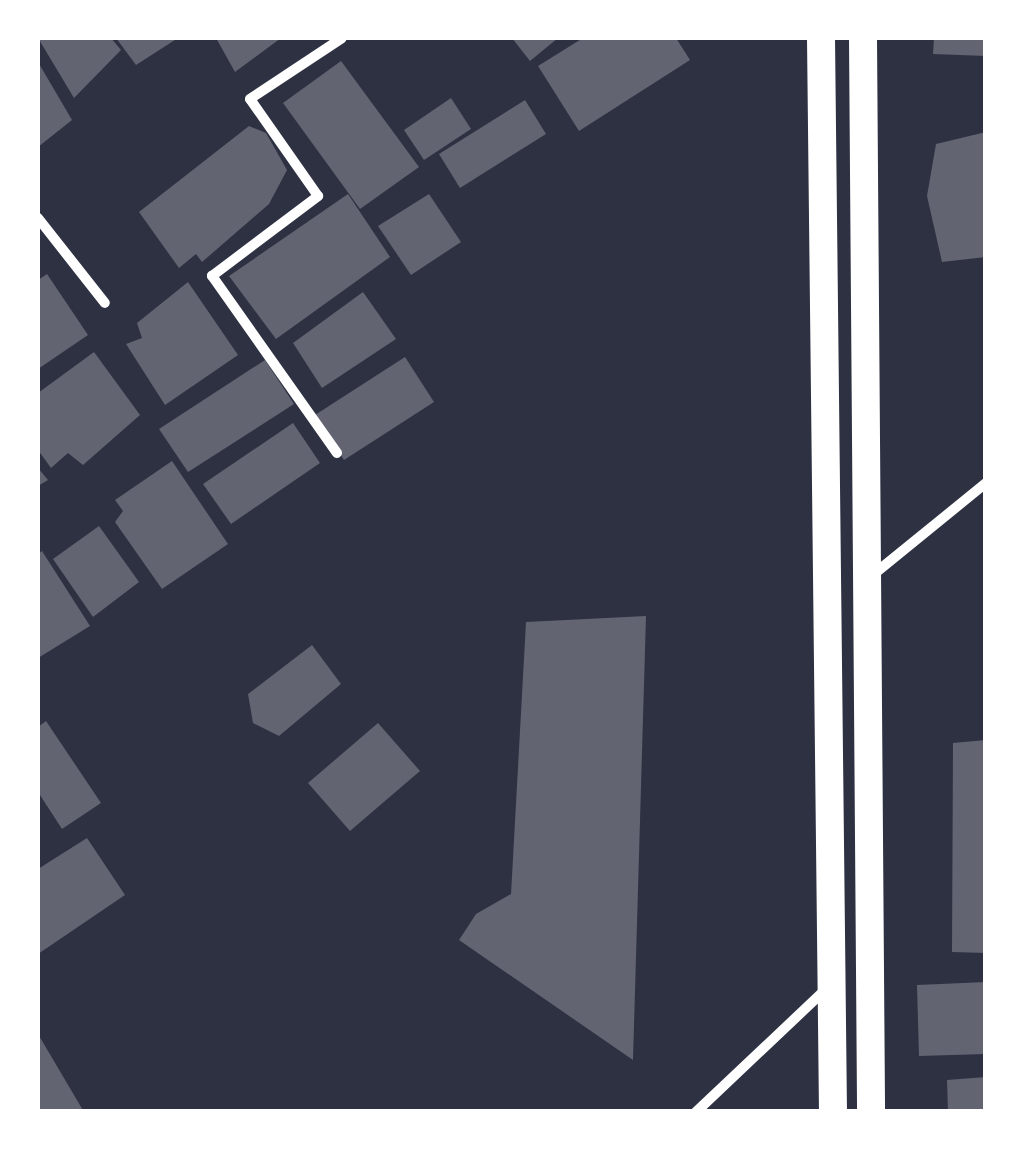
<!DOCTYPE html>
<html>
<head>
<meta charset="utf-8">
<style>
	body { margin:0 }
	#map { position:relative; width:1023px; height:1149px; overflow:hidden; background:#2d3142; font-family:Commissioner,sans-serif }
	div>[style] { position:absolute }
	[style*='--x'] { left:calc(var(--x)*1px); top:calc(var(--y)*1px); width:calc(var(--w)*1px); rotate:calc(var(--a)*1deg) }
	.building>* { inset:0; background:#626471 }
	.minor>* { height:10px; margin:-5px; padding:0 5px; transform-origin:5px; border-radius:5px; background:#fff }
	.trunk>* { height:28px; margin:-14px; padding:0 14px; transform-origin:14px; border-radius:14px; background:#fff }
	span { translate:-50% -50%; white-space:nowrap; text-align:center; line-height:1.15; -webkit-text-stroke:9px #fff; paint-order:stroke }
	.frame { position:absolute; inset:0; border:40px solid #fff; pointer-events:none }
</style>
</head>
<body>
<div id="map">
	<div class="building">
		<i style="clip-path:polygon(38px 38px,111px 38px,121px 50px,74px 98px)"></i>
		<i style="clip-path:polygon(116px 38px,178px 38px,136px 65px)"></i>
		<i style="clip-path:polygon(216px 38px,281px 38px,235px 72px)"></i>
		<i style="clip-path:polygon(512px 38px,558px 38px,530px 61px)"></i>
		<i style="clip-path:polygon(583px 38px,676px 38px,690px 60px,579px 131px,538px 66px)"></i>
		<i style="clip-path:polygon(934px 38px,986px 38px,986px 56px,933px 54px)"></i>
		<i style="clip-path:polygon(341px 61px,419px 167px,360px 209px,283px 103px)"></i>
		<i style="clip-path:polygon(38px 62px,72px 120px,38px 147px)"></i>
		<i style="clip-path:polygon(451px 98px,471px 129px,424px 160px,404px 130px)"></i>
		<i style="clip-path:polygon(525px 100px,546px 134px,460px 188px,439px 154px)"></i>
		<i style="clip-path:polygon(249px 126px,266px 133px,287px 170px,269px 204px,202px 262px,196px 254px,179px 268px,139px 212px)"></i>
		<i style="clip-path:polygon(986px 132px,986px 257px,942px 262px,927px 196px,936px 144px)"></i>
		<i style="clip-path:polygon(348px 194px,390px 257px,276px 339px,229px 276px)"></i>
		<i style="clip-path:polygon(429px 194px,461px 242px,411px 275px,378px 226px)"></i>
		<i style="clip-path:polygon(47px 274px,88px 335px,38px 369px,38px 280px)"></i>
		<i style="clip-path:polygon(188px 282px,238px 355px,165px 405px,126px 344px,142px 338px,137px 323px)"></i>
		<i style="clip-path:polygon(363px 292px,396px 339px,322px 388px,293px 343px)"></i>
		<i style="clip-path:polygon(94px 352px,140px 415px,83px 465px,68px 453px,51px 468px,38px 450px,38px 393px)"></i>
		<i style="clip-path:polygon(405px 357px,434px 402px,344px 460px,315px 415px)"></i>
		<i style="clip-path:polygon(265px 360px,294px 404px,188px 472px,159px 429px)"></i>
		<i style="clip-path:polygon(293px 423px,320px 463px,231px 524px,203px 484px)"></i>
		<i style="clip-path:polygon(172px 461px,228px 544px,162px 589px,115px 522px,123px 511px,115px 500px)"></i>
		<i style="clip-path:polygon(38px 468px,48px 480px,38px 486px)"></i>
		<i style="clip-path:polygon(99px 526px,139px 582px,93px 617px,53px 559px)"></i>
		<i style="clip-path:polygon(42px 551px,90px 626px,38px 658px,38px 554px)"></i>
		<i style="clip-path:polygon(646px 616px,633px 1060px,459px 940px,476px 914px,511px 894px,526px 622px)"></i>
		<i style="clip-path:polygon(312px 645px,341px 684px,279px 736px,253px 723px,248px 694px)"></i>
		<i style="clip-path:polygon(46px 721px,101px 803px,62px 829px,38px 792px,38px 727px)"></i>
		<i style="clip-path:polygon(378px 723px,420px 771px,350px 831px,308px 783px)"></i>
		<i style="clip-path:polygon(986px 740px,986px 953px,952px 952px,953px 743px)"></i>
		<i style="clip-path:polygon(87px 838px,125px 895px,38px 954px,38px 869px)"></i>
		<i style="clip-path:polygon(986px 982px,986px 1054px,919px 1056px,917px 985px)"></i>
		<i style="clip-path:polygon(38px 1034px,84px 1112px,38px 1112px)"></i>
		<i style="clip-path:polygon(986px 1077px,986px 1112px,948px 1112px,947px 1080px)"></i>
	</div>
	<div class="minor">
		<i style="--x:38;--y:218;--w:108;--a:51.8"></i>
		<i style="--x:337;--y:453;--w:217;--a:-125.2"></i>
		<i style="--x:212;--y:276;--w:133;--a:-37"></i>
		<i style="--x:318;--y:196;--w:118;--a:-125"></i>
		<i style="--x:250;--y:99;--w:110;--a:-33.5"></i>
		<i style="--x:874;--y:574;--w:144;--a:-39.1"></i>
		<i style="--x:696;--y:1112;--w:182;--a:-43.4"></i>
	</div>
	<div class="trunk">
		<i style="--x:821;--y:38;--w:1074;--a:89.36"></i>
		<i style="--x:863;--y:38;--w:1074;--a:89.57"></i>
	</div>
	<div class="frame"></div>
</div>
</body>
</html>
